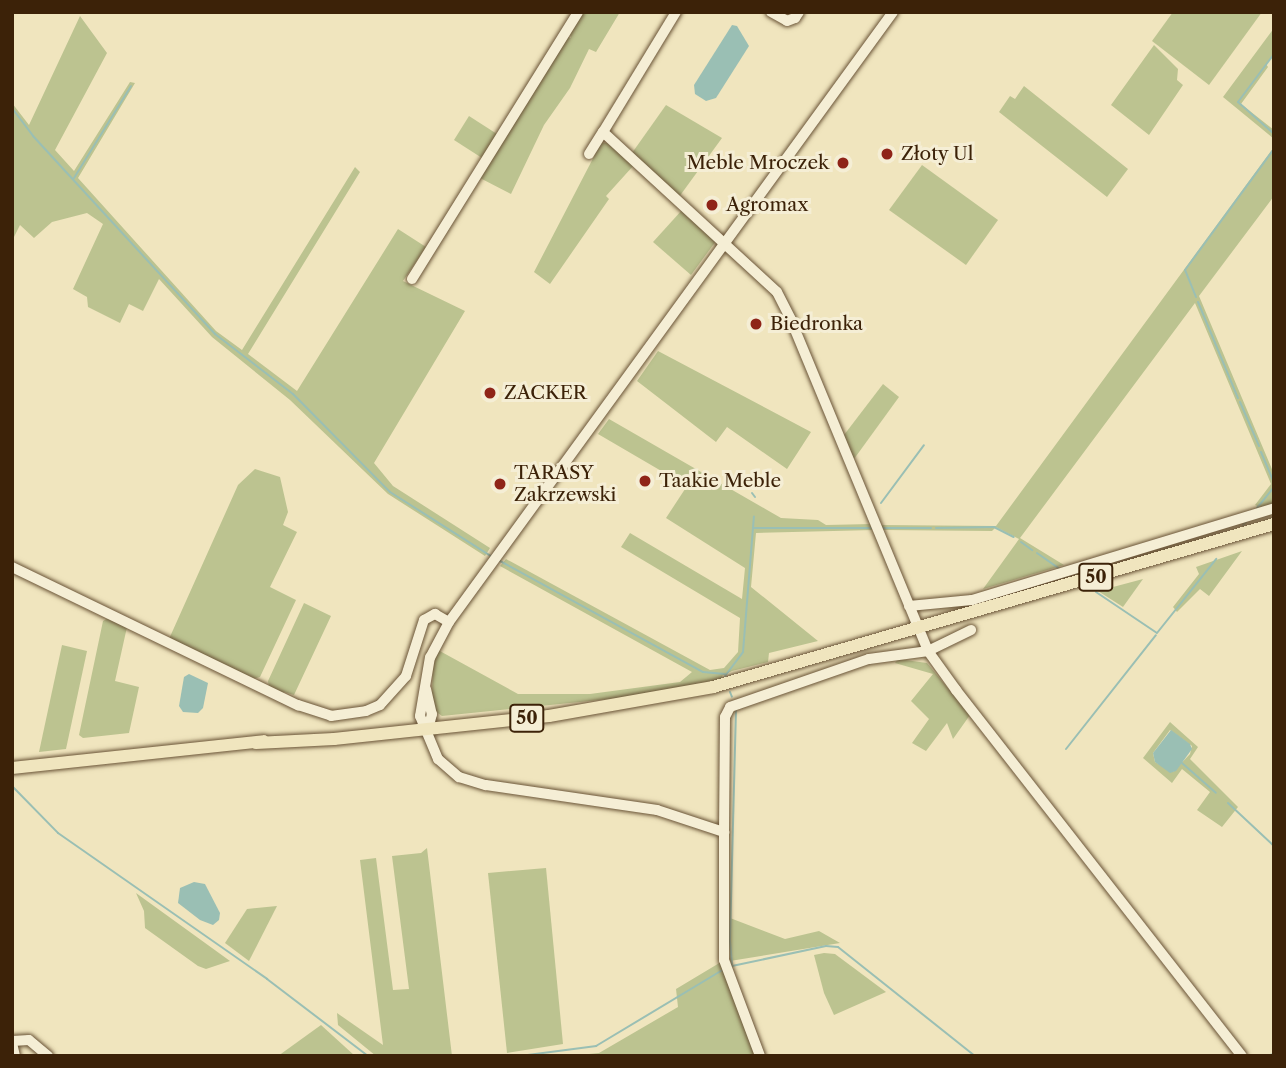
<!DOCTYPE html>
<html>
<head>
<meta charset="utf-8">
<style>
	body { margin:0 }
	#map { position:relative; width:1286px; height:1068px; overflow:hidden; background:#f0e5be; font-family:"Libre Caslon Text",serif }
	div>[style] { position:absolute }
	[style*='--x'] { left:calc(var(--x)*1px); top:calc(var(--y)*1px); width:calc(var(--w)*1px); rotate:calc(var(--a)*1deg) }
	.green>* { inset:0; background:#bcc390 }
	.water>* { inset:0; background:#9abfb4 }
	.stream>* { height:2px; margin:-1px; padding:0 1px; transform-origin:1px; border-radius:1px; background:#9abfb4 }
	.roads { filter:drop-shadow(0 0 2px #695336) drop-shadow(0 0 2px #695336) }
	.minor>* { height:10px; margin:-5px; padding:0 5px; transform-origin:5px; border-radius:5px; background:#f5eed5 }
	.major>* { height:12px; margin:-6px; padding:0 6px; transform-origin:6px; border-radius:6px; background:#f0e5be }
	.dots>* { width:19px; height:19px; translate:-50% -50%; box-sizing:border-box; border:4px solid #f5eed5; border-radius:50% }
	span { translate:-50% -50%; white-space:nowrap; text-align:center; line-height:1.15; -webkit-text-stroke:6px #f5eed5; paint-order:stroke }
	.shield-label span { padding:2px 5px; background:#f5eed5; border:2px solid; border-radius:5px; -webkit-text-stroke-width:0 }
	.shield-label { font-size:18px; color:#3c2208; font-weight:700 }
	.poi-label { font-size:19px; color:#3c2208 }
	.left { translate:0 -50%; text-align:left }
	.right { translate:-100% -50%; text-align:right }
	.frame { position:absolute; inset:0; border:14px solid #3c2208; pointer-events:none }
</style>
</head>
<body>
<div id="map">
	<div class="green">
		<i style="clip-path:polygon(583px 12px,620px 12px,596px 52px,589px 49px,570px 88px,544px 125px,511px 194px,480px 178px,568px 37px,571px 38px,570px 35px)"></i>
		<i style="clip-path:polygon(1173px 12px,1262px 12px,1209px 85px,1152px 41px)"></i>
		<i style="clip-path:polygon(80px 16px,107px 53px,55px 150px,74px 171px,130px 82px,135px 83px,78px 178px,216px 331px,242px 350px,355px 167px,360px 172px,248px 354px,297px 391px,398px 229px,426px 247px,403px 281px,465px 311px,374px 463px,393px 486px,490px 548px,485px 556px,388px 494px,290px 400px,212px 337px,159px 279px,143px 311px,129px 304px,120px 323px,88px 307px,87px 297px,73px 289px,103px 224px,87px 213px,52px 222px,34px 238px,20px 225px,12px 241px,12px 103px,29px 125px)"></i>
		<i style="clip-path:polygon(1274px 28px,1274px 54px,1266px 64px,1268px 67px,1241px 104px,1274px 130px,1274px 139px,1223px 97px)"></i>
		<i style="clip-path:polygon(1154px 45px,1178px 69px,1177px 80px,1183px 85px,1149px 135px,1111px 105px)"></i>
		<i style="clip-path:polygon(1024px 86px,1128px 169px,1107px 197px,999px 112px,1010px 96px,1015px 99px)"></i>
		<i style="clip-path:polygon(666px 105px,722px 138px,679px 197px,632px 153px)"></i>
		<i style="clip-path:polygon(469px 116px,497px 134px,482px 158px,454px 140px)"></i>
		<i style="clip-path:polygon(601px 143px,610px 143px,634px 165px,606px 196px,609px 199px,550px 284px,534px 272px)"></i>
		<i style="clip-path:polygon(1274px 147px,1274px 196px,1199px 296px,1274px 474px,1274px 504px,1262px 508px,1255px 505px,1271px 484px,1195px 303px,1020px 538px,1064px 565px,983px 589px,1019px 539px,996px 527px,992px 531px,883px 530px,881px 525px,996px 526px)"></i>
		<i style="clip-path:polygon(922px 165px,998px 220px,966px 265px,889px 210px)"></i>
		<i style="clip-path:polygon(682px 210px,716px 241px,691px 275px,653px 242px)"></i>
		<i style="clip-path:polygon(658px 351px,811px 432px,787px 469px,727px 427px,716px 442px,637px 381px)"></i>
		<i style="clip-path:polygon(883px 384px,899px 397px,854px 459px,844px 435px)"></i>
		<i style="clip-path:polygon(609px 419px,781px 518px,818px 520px,826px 525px,872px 524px,874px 530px,756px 533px,751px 587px,818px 641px,769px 653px,768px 662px,732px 671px,722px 676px,723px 680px,629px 697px,442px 716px,435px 711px,432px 696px,433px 663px,438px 650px,518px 694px,590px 694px,680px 682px,692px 672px,500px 566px,506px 559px,710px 670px,724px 668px,738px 652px,740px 618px,621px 547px,630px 533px,742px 599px,745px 568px,666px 518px,687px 486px,598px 434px)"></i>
		<i style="clip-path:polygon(255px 469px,280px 477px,288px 512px,283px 525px,297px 532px,270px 587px,296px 600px,260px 677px,253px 679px,169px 639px,238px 485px)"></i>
		<i style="clip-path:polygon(1242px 551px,1209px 596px,1200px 589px,1177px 612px,1173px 607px,1199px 574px,1196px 567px)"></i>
		<i style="clip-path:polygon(1143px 579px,1123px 607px,1098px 591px)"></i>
		<i style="clip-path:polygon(304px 603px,331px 616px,294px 695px,284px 692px,283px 694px,269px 687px,268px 681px)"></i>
		<i style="clip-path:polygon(108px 618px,127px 627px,115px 681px,139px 687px,129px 733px,83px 738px,79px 735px,103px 621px)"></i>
		<i style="clip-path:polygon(62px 645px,87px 651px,66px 749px,39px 752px)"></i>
		<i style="clip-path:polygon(898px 659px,927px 663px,970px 715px,953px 739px,947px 723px,926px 751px,912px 743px,929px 719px,911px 701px,933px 674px,895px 663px)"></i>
		<i style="clip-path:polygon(evenodd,1170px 722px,1198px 747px,1190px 759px,1238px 807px,1222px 827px,1197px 810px,1210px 792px,1182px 769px,1172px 783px,1143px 758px,1170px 722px,1170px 730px,1192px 746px,1190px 754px,1173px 772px,1155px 762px,1153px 753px,1170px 730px)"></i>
		<i style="clip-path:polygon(427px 848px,452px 1056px,376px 1056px,338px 1025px,337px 1013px,383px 1045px,360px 860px,376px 858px,393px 990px,409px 989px,392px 856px,421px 853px)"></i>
		<i style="clip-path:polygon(546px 868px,563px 1044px,507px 1053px,488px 873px)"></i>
		<i style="clip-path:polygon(136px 893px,230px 961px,206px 969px,198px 966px,145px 928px,144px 911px)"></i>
		<i style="clip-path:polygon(277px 906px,249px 961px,225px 943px,247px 909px)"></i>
		<i style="clip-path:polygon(730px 918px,785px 939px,819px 931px,840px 943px,730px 961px)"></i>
		<i style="clip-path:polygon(824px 953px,835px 954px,886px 992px,834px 1015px,824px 993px,814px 955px)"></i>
		<i style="clip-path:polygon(721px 962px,755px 1056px,569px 1056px,599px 1053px,678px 1007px,676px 989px)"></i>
		<i style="clip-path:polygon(321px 1025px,355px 1056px,278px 1056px)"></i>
	</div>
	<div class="water">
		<i style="clip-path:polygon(732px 25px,737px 26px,749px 46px,716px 98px,706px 101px,695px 94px,694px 85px)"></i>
		<i style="clip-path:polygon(189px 674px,208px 683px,203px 708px,198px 713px,183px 712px,179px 706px,184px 677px)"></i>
		<i style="clip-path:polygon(1171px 730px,1190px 744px,1192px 749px,1176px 771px,1170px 773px,1155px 762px,1153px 753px)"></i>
		<i style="clip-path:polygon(194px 882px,205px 884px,220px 913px,219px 920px,213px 925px,200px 920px,178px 903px,180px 888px)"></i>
	</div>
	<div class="stream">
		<i style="--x:1274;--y:54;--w:60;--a:126.9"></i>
		<i style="--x:1238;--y:102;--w:48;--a:41.6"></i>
		<i style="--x:12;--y:108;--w:35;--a:53"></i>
		<i style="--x:33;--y:136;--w:269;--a:47.4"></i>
		<i style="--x:215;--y:334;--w:98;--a:37.6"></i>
		<i style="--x:293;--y:394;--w:138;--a:45.3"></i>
		<i style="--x:390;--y:492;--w:120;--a:32.4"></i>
		<i style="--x:74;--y:178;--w:108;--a:-58.2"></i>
		<i style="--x:1196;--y:297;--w:29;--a:-112"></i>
		<i style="--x:1185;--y:270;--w:150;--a:-53.7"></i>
		<i style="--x:1198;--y:302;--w:104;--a:67.4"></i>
		<i style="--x:1240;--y:402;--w:48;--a:66.6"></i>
		<i style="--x:1261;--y:452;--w:33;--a:67"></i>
		<i style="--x:752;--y:493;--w:5;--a:53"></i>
		<i style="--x:881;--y:503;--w:72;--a:-53.4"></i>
		<i style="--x:1257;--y:508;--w:27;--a:-51"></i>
		<i style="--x:1243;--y:525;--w:7;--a:-45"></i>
		<i style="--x:753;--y:528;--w:118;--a:0"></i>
		<i style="--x:882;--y:528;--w:49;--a:0"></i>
		<i style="--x:936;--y:528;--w:58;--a:-1"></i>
		<i style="--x:994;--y:527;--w:22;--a:27"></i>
		<i style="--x:1021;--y:542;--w:14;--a:36"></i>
		<i style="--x:1037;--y:553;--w:28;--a:35"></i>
		<i style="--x:500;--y:561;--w:231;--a:28.7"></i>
		<i style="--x:703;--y:672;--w:22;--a:5"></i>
		<i style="--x:1096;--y:592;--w:73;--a:33.9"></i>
		<i style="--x:1157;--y:633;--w:95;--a:-51.4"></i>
		<i style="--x:725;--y:676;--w:30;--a:-53"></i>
		<i style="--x:743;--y:652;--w:136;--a:-85.4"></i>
		<i style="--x:730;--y:692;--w:5;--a:68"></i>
		<i style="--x:1066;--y:749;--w:145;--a:-51.7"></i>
		<i style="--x:1182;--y:763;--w:45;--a:41.4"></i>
		<i style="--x:12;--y:786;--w:66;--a:45.6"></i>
		<i style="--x:58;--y:833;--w:255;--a:34.9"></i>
		<i style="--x:267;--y:979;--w:127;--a:37.3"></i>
		<i style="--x:1228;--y:803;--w:63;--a:43.1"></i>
		<i style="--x:732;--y:964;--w:25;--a:-95"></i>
		<i style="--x:730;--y:939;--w:228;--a:-88.5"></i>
		<i style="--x:732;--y:966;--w:96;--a:-12"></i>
		<i style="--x:826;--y:946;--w:12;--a:5"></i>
		<i style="--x:838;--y:947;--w:175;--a:38.5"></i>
		<i style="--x:520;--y:1056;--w:77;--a:-7.5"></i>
		<i style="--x:596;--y:1046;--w:149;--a:-31"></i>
		<i style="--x:1266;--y:1056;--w:8;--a:-14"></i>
	</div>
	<div class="roads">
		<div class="minor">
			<i style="--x:676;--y:12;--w:140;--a:121.3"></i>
			<i style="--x:603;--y:132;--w:236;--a:42.6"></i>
			<i style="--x:777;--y:292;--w:31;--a:63"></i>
			<i style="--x:791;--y:320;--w:358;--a:67.5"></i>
			<i style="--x:928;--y:651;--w:48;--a:54.3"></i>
			<i style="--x:956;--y:690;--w:464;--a:52"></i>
			<i style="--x:771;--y:12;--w:18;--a:29"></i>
			<i style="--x:787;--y:21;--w:9;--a:-21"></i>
			<i style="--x:795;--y:18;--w:7;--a:-56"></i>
			<i style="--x:893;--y:12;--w:754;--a:126.05"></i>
			<i style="--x:449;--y:622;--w:40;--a:118"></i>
			<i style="--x:430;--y:657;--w:60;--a:99.6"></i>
			<i style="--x:420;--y:716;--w:47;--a:67.3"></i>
			<i style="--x:438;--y:759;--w:28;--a:41"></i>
			<i style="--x:459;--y:777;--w:28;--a:17"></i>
			<i style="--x:486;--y:785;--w:173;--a:8.3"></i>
			<i style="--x:657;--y:810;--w:71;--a:18.2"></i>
			<i style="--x:724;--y:832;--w:115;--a:-89.5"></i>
			<i style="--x:725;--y:717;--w:11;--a:-63"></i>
			<i style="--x:730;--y:707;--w:147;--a:-19.1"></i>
			<i style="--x:869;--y:659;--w:60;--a:-7.7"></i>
			<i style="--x:928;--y:651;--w:48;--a:-26"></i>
			<i style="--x:589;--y:154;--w:26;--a:-58"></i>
			<i style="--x:412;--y:279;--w:314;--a:-58.1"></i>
			<i style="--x:12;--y:567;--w:318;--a:25.8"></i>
			<i style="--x:298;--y:705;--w:35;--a:18"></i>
			<i style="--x:331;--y:716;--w:35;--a:-8"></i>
			<i style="--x:366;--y:711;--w:15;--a:-23"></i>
			<i style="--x:380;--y:705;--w:39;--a:-48"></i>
			<i style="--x:406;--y:676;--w:59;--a:-72.2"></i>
			<i style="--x:424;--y:620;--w:13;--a:-29"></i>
			<i style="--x:435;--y:614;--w:16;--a:30"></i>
			<i style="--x:909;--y:606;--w:63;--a:-5.4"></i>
			<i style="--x:972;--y:600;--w:316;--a:-16.9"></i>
			<i style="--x:426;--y:689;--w:26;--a:77"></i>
			<i style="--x:432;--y:714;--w:16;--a:105"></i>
			<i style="--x:724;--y:832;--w:128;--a:90"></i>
			<i style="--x:724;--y:960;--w:103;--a:69.4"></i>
			<i style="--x:12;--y:1041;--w:17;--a:-3"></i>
			<i style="--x:29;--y:1040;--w:25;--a:40"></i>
			<i style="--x:12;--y:1043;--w:13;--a:77"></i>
		</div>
		<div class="major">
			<i style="--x:256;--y:743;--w:78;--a:-2.9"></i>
			<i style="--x:334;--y:739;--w:216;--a:-6.1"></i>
			<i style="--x:549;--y:716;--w:167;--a:-10"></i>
			<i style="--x:713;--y:687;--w:584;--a:-16.2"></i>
			<i style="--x:12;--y:768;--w:253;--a:-6.1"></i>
		</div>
	</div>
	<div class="dots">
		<i style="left:887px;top:154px;background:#8f2418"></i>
		<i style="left:843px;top:163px;background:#8f2418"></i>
		<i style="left:712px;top:205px;background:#8f2418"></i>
		<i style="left:756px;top:324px;background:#8f2418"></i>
		<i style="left:490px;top:393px;background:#8f2418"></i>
		<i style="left:645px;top:481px;background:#8f2418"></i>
		<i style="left:500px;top:484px;background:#8f2418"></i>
	</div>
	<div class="shield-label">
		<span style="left:1096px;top:577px">50</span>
		<span style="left:527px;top:718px">50</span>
	</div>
	<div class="poi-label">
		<span class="left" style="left:901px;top:154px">Złoty Ul</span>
		<span class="right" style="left:829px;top:163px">Meble Mroczek</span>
		<span class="left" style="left:726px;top:205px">Agromax</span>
		<span class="left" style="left:770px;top:324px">Biedronka</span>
		<span class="left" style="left:504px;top:393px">ZACKER</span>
		<span class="left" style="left:514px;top:484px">TARASY<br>Zakrzewski</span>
		<span class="left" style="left:659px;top:481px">Taakie Meble</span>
	</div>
	<div class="frame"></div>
</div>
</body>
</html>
